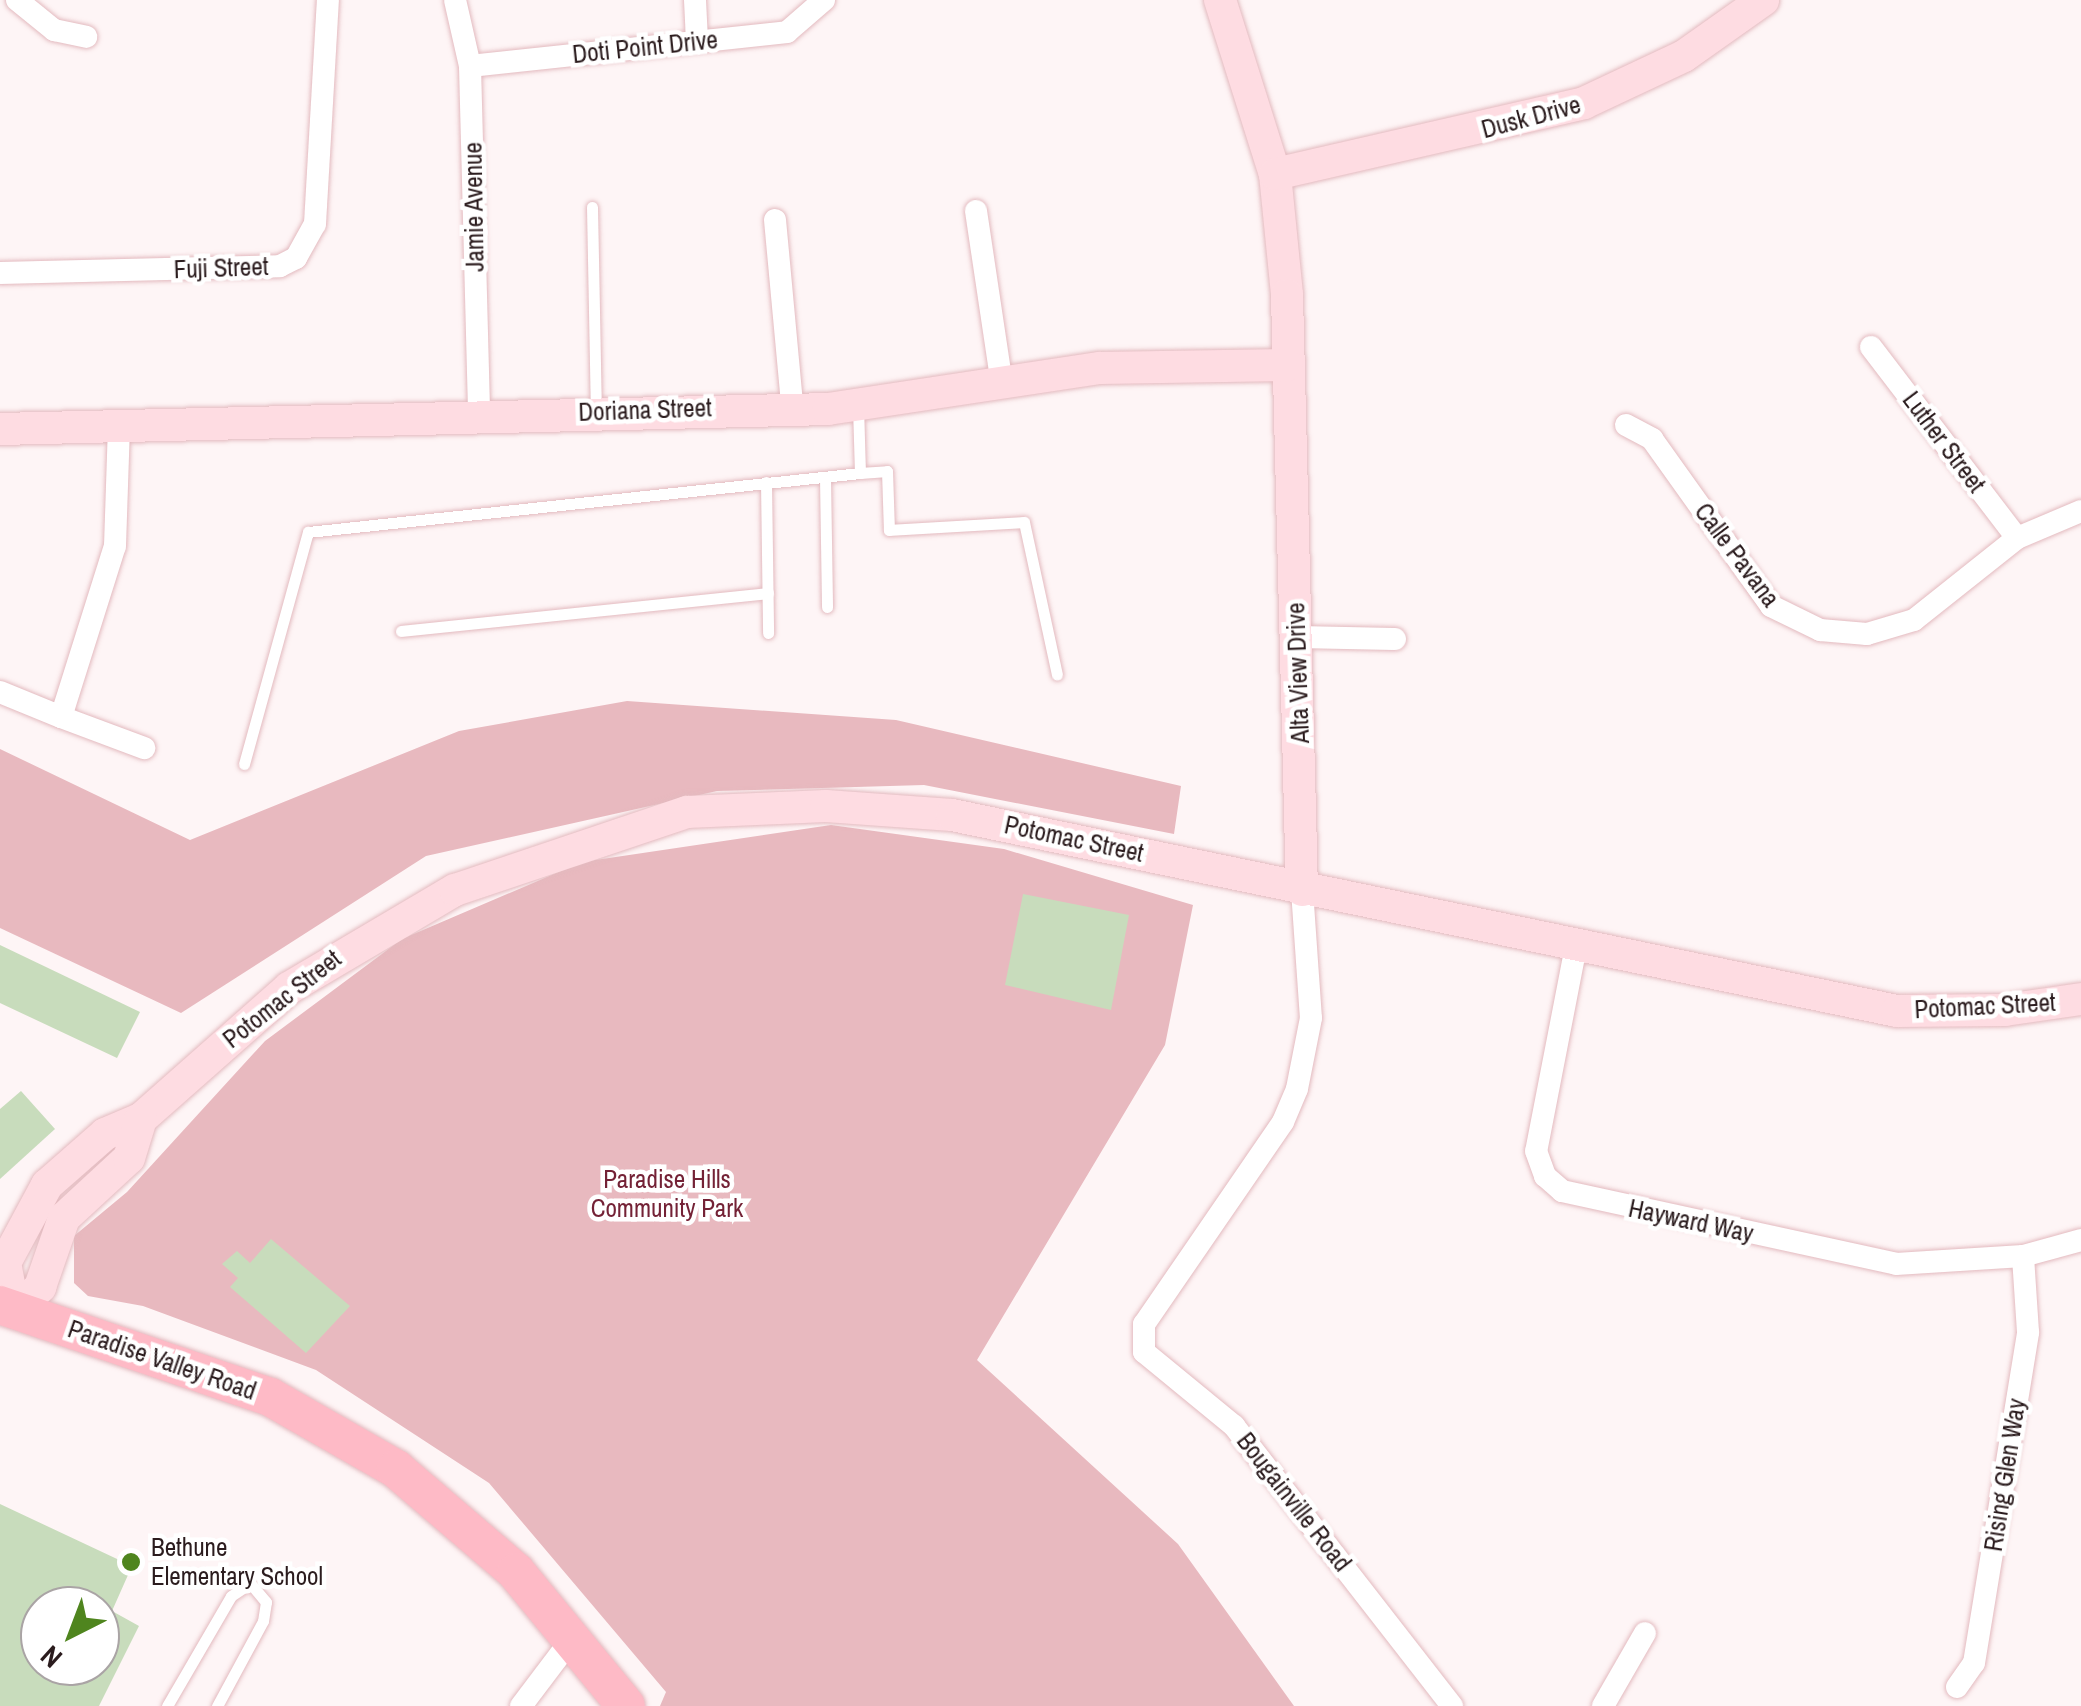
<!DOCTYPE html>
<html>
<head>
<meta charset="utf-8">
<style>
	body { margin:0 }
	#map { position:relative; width:2081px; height:1706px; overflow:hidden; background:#fef5f6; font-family:"Archivo Narrow",sans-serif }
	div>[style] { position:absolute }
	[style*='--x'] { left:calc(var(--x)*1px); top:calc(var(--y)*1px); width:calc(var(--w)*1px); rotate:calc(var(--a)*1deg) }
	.green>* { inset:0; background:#e8b9bf }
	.building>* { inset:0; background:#c8dcbc }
	.roads { filter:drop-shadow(0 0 2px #e3babf) drop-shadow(0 0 2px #e3babf) }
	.lane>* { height:11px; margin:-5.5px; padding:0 5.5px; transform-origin:5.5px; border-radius:5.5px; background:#fff }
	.street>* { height:22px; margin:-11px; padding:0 11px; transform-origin:11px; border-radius:11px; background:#fff }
	.secondary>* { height:32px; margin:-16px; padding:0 16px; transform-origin:16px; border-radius:16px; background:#fedce2 }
	.primary>* { height:38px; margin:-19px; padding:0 19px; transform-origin:19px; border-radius:19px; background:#febac6 }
	.dots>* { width:28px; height:28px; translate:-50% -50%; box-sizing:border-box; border:5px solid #fff; border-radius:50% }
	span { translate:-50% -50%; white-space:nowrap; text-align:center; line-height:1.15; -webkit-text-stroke:9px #fff; paint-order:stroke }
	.street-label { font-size:25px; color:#2b1c1e }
	.park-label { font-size:25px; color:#742236 }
	.poi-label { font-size:25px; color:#2b1c1e }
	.left { translate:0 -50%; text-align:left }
	.north { position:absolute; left:20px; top:1586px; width:100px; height:100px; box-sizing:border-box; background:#fff; border:2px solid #aaa4a5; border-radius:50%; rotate:222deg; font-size:28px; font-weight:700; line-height:40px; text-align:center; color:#2b1c1e }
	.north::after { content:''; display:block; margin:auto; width:35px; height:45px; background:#4f851e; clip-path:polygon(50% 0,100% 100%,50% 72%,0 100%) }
</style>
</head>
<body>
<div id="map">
	<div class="green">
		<i style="clip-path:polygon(627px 701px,896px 720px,1181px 786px,1174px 834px,924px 785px,717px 791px,426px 856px,181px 1013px,0 928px,0 749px,190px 840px,459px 731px)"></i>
		<i style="clip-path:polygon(831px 825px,1004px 849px,1193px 905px,1165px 1045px,977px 1360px,1178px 1544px,1294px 1706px,660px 1706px,666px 1692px,489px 1483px,316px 1370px,143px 1306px,88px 1296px,74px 1283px,74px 1236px,127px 1192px,265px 1041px,402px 939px,582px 862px)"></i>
	</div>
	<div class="building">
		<i style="clip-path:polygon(1023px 894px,1129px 915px,1111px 1010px,1005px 985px)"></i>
		<i style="clip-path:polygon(0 945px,140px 1012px,117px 1058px,0 1003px)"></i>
		<i style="clip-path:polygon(21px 1091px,55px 1129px,0 1179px,0 1109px)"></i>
		<i style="clip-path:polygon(271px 1239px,350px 1306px,306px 1353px,230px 1287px,238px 1278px,222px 1264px,237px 1251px,250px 1263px)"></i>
		<i style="clip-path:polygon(evenodd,0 1504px,132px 1566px,112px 1611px,139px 1626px,99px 1706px,0 1706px,0 1504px,40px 1606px,100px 1606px,100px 1666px,40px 1666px,40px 1606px)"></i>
	</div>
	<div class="roads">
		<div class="lane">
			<i style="--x:592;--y:207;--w:205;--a:88.9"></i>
			<i style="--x:858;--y:406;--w:67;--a:88.3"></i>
			<i style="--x:860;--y:473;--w:27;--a:-4"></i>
			<i style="--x:887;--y:471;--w:59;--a:88.1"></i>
			<i style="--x:889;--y:530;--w:135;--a:-3.4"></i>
			<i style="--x:1024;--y:522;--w:156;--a:77.8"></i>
			<i style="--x:825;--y:477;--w:130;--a:89.1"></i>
			<i style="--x:766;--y:482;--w:151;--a:89.2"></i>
			<i style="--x:401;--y:631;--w:369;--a:-5.9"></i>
			<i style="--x:244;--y:764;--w:241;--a:-74.6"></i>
			<i style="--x:308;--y:532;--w:555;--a:-6.1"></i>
			<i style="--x:167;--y:1706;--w:127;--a:-59.8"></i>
			<i style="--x:231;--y:1596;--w:23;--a:-34"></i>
			<i style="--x:250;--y:1583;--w:25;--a:50"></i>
			<i style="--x:266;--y:1602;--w:19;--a:99"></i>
			<i style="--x:263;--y:1621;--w:97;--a:118.4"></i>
		</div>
		<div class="street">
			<i style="--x:17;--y:0;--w:48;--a:39"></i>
			<i style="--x:54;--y:30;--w:33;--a:12"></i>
			<i style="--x:455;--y:0;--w:68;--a:77.2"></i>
			<i style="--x:470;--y:66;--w:349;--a:88.5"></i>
			<i style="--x:695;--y:0;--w:41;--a:87.2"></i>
			<i style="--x:470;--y:66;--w:319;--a:-6.1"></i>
			<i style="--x:787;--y:32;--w:49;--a:-40.9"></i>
			<i style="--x:976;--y:211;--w:176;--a:81.5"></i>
			<i style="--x:775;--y:220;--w:186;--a:84.7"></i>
			<i style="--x:0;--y:273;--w:280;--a:-1.4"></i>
			<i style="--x:280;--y:266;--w:18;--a:-27"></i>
			<i style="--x:296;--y:258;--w:39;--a:-61"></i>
			<i style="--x:315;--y:224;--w:224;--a:-86.7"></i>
			<i style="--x:1871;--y:347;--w:240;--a:52.6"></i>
			<i style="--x:1626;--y:425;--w:30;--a:28"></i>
			<i style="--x:1652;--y:439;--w:205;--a:54.5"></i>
			<i style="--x:1771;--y:606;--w:55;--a:26.1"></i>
			<i style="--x:1820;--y:630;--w:47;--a:4.9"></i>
			<i style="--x:1867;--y:634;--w:49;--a:-16.6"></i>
			<i style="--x:1914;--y:620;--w:132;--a:-38.5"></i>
			<i style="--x:2017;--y:538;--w:69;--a:-22.9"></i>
			<i style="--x:1297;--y:637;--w:98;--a:1.2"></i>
			<i style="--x:0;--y:692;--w:66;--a:22.3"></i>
			<i style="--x:61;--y:717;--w:179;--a:-72.5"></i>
			<i style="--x:115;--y:546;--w:120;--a:-88.1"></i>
			<i style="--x:61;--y:717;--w:89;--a:20.5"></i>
			<i style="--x:1302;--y:890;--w:128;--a:86"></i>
			<i style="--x:1311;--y:1018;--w:72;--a:101.2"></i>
			<i style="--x:1297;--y:1089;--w:36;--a:113"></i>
			<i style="--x:1283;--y:1122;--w:245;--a:124.5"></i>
			<i style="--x:1144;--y:1324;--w:28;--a:90"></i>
			<i style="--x:1144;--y:1352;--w:117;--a:39.4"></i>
			<i style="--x:1234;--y:1426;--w:355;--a:52.1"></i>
			<i style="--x:1577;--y:941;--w:214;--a:101"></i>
			<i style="--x:1536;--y:1151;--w:27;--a:70"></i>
			<i style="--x:1545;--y:1176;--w:23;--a:41"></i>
			<i style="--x:1562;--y:1191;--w:342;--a:12.3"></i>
			<i style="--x:1896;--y:1264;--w:127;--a:-3.6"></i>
			<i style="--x:2023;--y:1256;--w:60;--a:-15.4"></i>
			<i style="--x:1957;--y:1687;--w:29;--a:-55"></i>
			<i style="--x:1974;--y:1663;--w:335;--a:-80.7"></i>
			<i style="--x:2028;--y:1332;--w:76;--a:-93.8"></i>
			<i style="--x:521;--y:1706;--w:88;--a:-52.9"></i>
			<i style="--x:1603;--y:1706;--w:84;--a:-60.1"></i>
		</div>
		<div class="secondary">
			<i style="--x:1220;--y:0;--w:182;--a:72.5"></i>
			<i style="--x:1275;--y:174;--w:122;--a:84.3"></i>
			<i style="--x:1287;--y:295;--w:595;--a:88.56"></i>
			<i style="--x:1275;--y:174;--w:317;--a:-12.9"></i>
			<i style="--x:1584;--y:103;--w:110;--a:-25.2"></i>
			<i style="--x:1684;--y:56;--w:97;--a:-35.3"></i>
			<i style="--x:0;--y:429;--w:828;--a:-1.38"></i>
			<i style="--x:828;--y:409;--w:275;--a:-8.6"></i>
			<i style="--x:1100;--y:368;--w:187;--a:-0.9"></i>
			<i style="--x:14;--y:1310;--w:48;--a:-100.8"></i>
			<i style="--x:5;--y:1263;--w:89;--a:-61.7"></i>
			<i style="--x:47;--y:1185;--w:77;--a:-41.3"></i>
			<i style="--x:105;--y:1134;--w:39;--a:-23"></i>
			<i style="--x:141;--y:1119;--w:198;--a:-41.5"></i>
			<i style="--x:289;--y:988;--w:193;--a:-30.6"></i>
			<i style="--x:455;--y:890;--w:245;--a:-18.6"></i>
			<i style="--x:687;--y:812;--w:139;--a:-2.5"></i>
			<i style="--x:826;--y:806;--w:126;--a:4.1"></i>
			<i style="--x:952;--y:815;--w:965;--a:11.72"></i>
			<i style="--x:1897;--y:1011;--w:108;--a:-0.5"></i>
			<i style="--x:2005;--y:1010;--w:77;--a:-8.2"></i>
			<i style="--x:14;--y:1310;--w:35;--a:-41"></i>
			<i style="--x:40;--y:1287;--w:73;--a:-70.8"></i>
			<i style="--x:64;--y:1218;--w:88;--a:-42.7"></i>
			<i style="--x:129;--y:1158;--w:41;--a:-72.9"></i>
		</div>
		<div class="primary">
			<i style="--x:0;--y:1305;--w:285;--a:18.8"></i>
			<i style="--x:270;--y:1397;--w:145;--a:29.7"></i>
			<i style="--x:396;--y:1469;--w:158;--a:40.6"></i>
			<i style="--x:516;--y:1572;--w:173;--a:50.6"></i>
		</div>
	</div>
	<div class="dots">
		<i style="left:131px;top:1562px;background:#4f851e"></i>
	</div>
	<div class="street-label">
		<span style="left:645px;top:47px;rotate:-6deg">Doti Point Drive</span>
		<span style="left:1531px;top:117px;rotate:-15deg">Dusk Drive</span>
		<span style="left:474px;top:207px;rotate:-91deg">Jamie Avenue</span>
		<span style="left:221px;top:268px;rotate:-2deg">Fuji Street</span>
		<span style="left:645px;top:410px;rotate:-2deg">Doriana Street</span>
		<span style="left:1944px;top:442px;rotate:53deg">Luther Street</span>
		<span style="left:1737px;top:555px;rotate:53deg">Calle Pavana</span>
		<span style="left:1298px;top:673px;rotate:-92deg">Alta View Drive</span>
		<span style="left:1074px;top:839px;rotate:12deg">Potomac Street</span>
		<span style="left:282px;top:999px;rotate:-38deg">Potomac Street</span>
		<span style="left:1985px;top:1006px;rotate:-3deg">Potomac Street</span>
		<span style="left:1691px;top:1221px;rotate:12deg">Hayward Way</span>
		<span style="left:162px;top:1360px;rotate:19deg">Paradise Valley Road</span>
		<span style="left:2005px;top:1475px;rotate:-81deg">Rising Glen Way</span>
		<span style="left:1294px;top:1502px;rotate:52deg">Bougainville Road</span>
	</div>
	<div class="park-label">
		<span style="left:667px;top:1194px">Paradise Hills<br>Community Park</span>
	</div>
	<div class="poi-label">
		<span class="left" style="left:151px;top:1562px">Bethune<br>Elementary School</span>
	</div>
	<div class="north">N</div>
</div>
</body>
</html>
